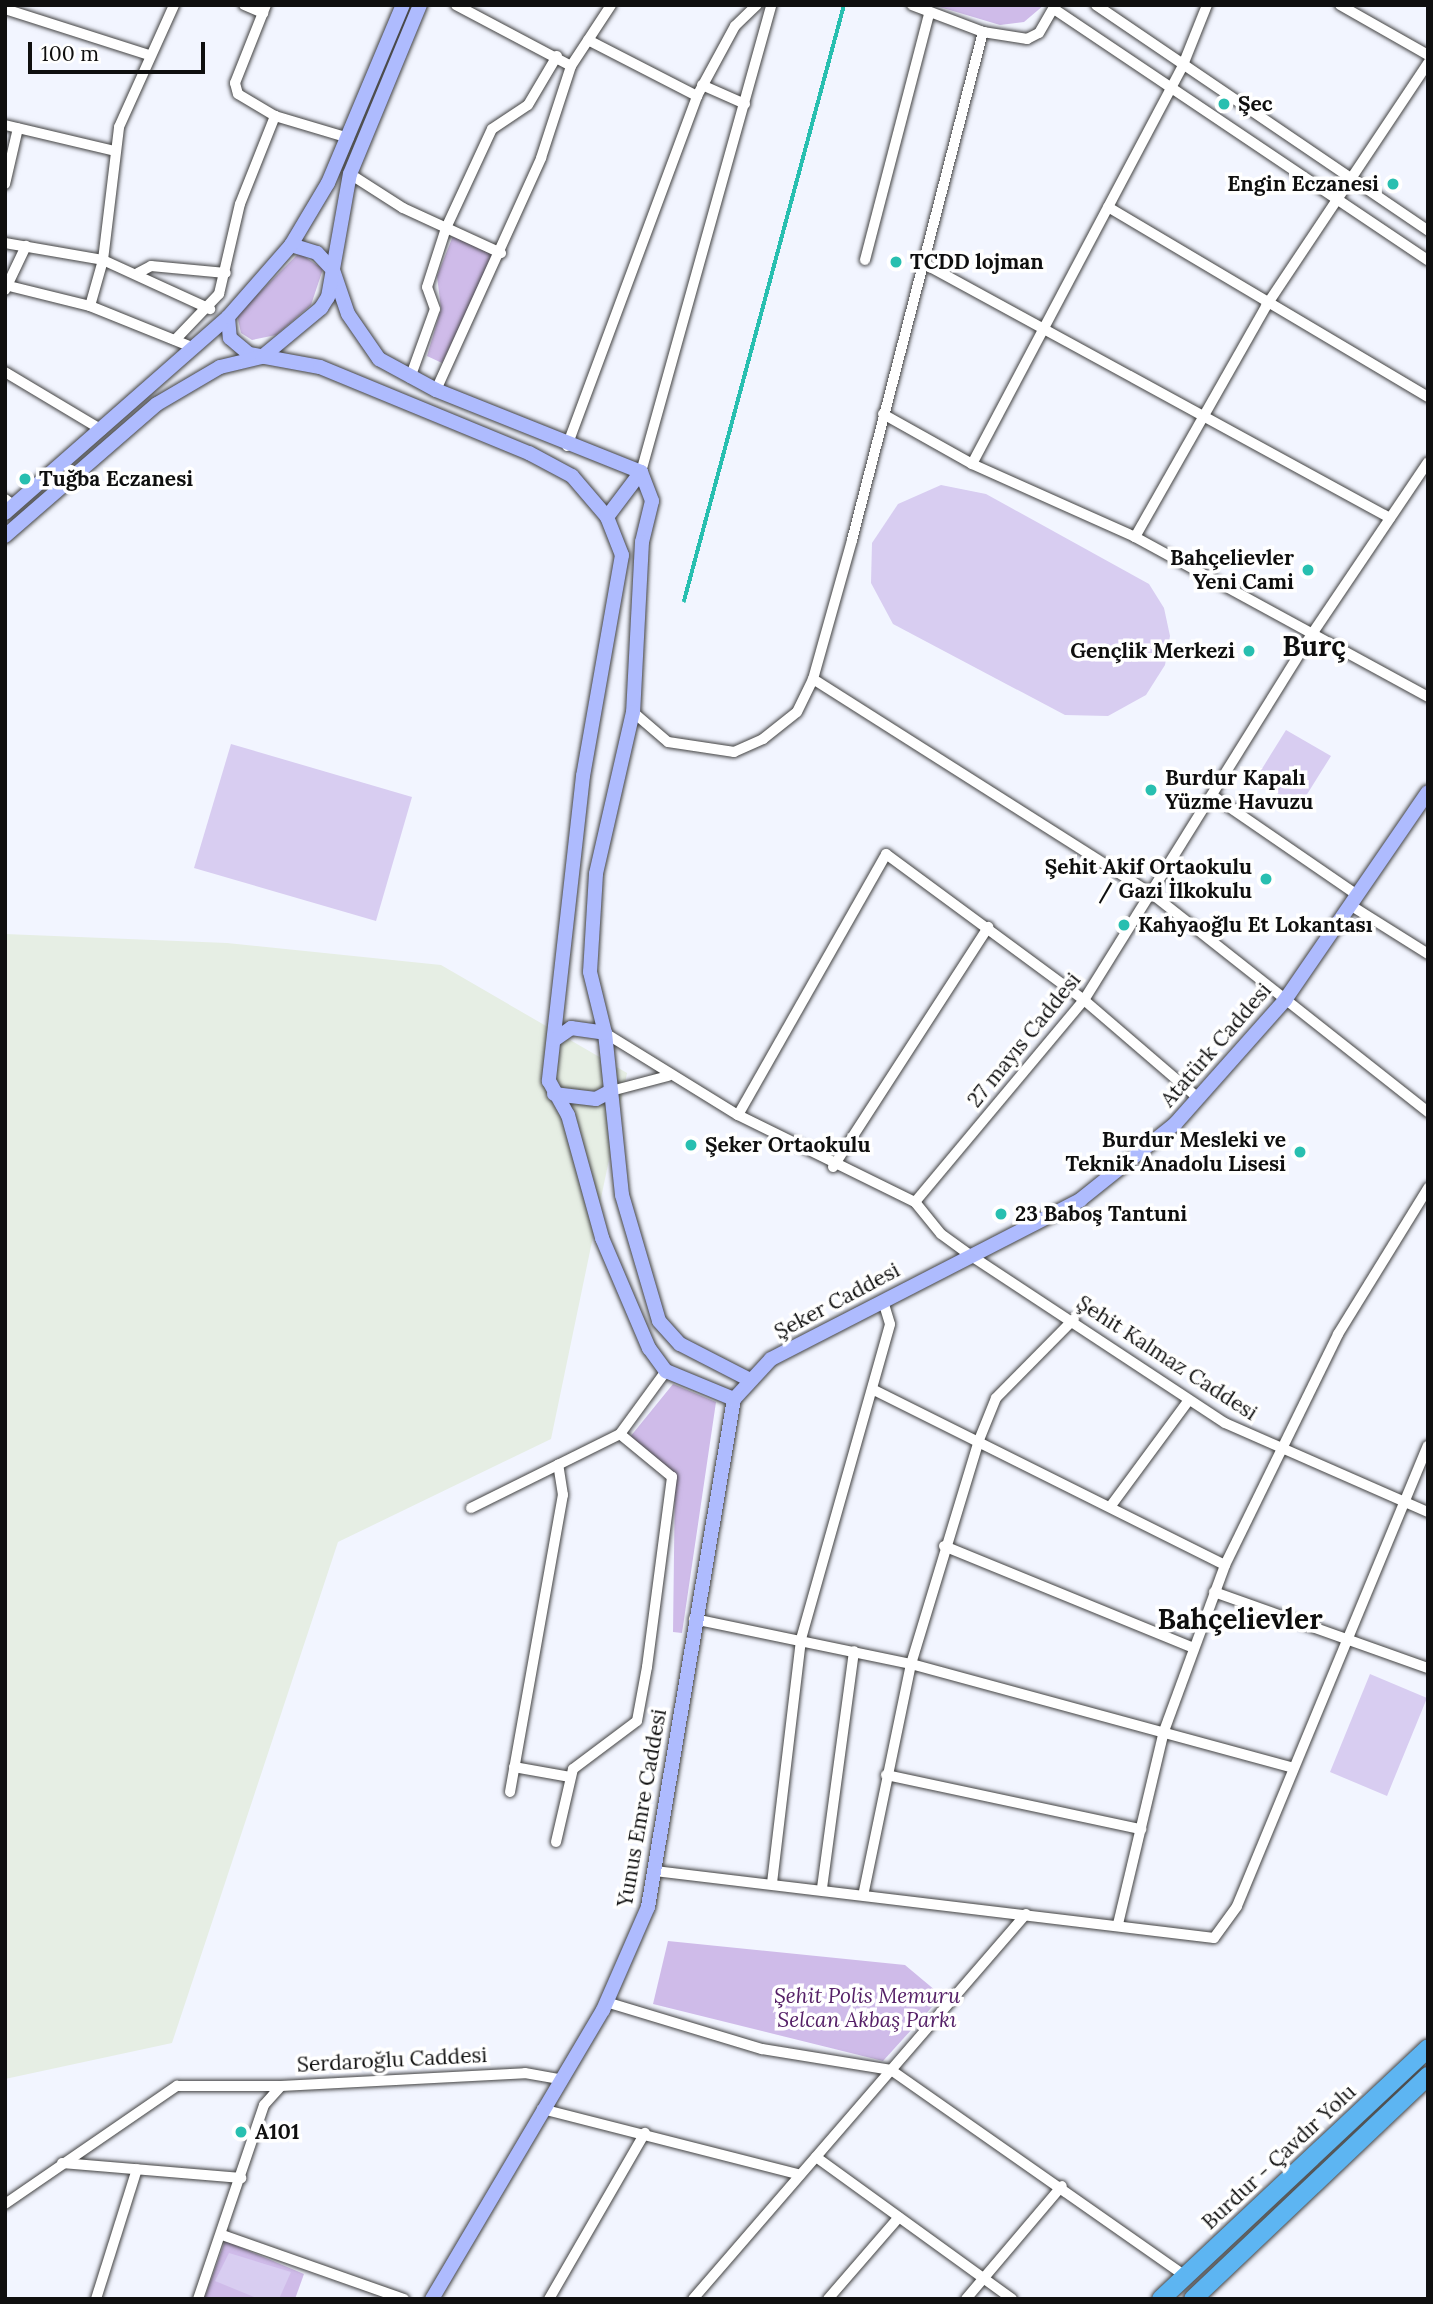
<!DOCTYPE html>
<html>
<head>
<meta charset="utf-8">
<style>
	body { margin:0 }
	#map { position:relative; width:1433px; height:2304px; overflow:hidden; background:#f2f5ff; font-family:Lora,serif }
	div>[style] { position:absolute }
	[style*='--x'] { left:calc(var(--x)*1px); top:calc(var(--y)*1px); width:calc(var(--w)*1px); rotate:calc(var(--a)*1deg) }
	.industrial>* { inset:0; background:#e6eee4 }
	.green>* { inset:0; background:#cfbbe9 }
	.pitch>* { inset:0; background:#d8cdf1 }
	.roads { filter:drop-shadow(0 0 2px #424242) drop-shadow(0 0 2px #424242) }
	.street>* { height:10px; margin:-5px; padding:0 5px; transform-origin:5px; border-radius:5px; background:#fff }
	.secondary>* { height:14px; margin:-7px; padding:0 7px; transform-origin:7px; border-radius:7px; background:#aebbfe }
	.highway>* { height:18px; margin:-9px; padding:0 9px; transform-origin:9px; border-radius:9px; background:#5db5f2 }
	.rail>* { height:3.5px; margin:-1.75px; padding:0 1.75px; transform-origin:1.75px; border-radius:1.75px; background:#28bfb0 }
	.dots>* { width:19px; height:19px; translate:-50% -50%; box-sizing:border-box; border:4px solid #fff; border-radius:50% }
	span { translate:-50% -50%; white-space:nowrap; text-align:center; line-height:1.15; -webkit-text-stroke:7px #fff; paint-order:stroke }
	.poi-label { font-size:21px; color:#0f0f0f; font-weight:700 }
	.left { translate:0 -50%; text-align:left }
	.right { translate:-100% -50%; text-align:right }
	.street-label { font-size:21px; color:#0f0f0f }
	.park-label { font-size:21px; color:#552067; font-style:italic }
	.district-label { font-size:28px; color:#0f0f0f; font-weight:700 }
	.frame { position:absolute; inset:0; border:7px solid #0f0f0f; pointer-events:none }
	.scale { position:absolute; left:28px; top:42px; width:177px; height:32px; box-sizing:border-box; border:4px solid #0f0f0f; border-top:0; padding-left:9px; font-size:21px; line-height:24px; white-space:nowrap; color:#0f0f0f; -webkit-text-stroke:5px #fff; paint-order:stroke }
</style>
</head>
<body>
<div id="map">
	<div class="industrial">
		<i style="clip-path:polygon(5px 934px,227px 943px,441px 965px,627px 1073px,551px 1439px,338px 1542px,172px 2043px,5px 2079px)"></i>
	</div>
	<div class="green">
		<i style="clip-path:polygon(933px 5px,1044px 5px,1024px 22px,1000px 25px)"></i>
		<i style="clip-path:polygon(453px 236px,494px 254px,442px 363px,427px 356px,441px 309px,437px 276px)"></i>
		<i style="clip-path:polygon(299px 253px,323px 269px,311px 305px,276px 335px,252px 340px,241px 333px,237px 315px)"></i>
		<i style="clip-path:polygon(673px 1384px,716px 1402px,682px 1633px,673px 1632px,675px 1477px,630px 1437px)"></i>
		<i style="clip-path:polygon(668px 1941px,905px 1965px,942px 1996px,883px 2061px,653px 2004px)"></i>
		<i style="clip-path:polygon(225px 2241px,304px 2274px,295px 2299px,204px 2299px)"></i>
	</div>
	<div class="pitch">
		<i style="clip-path:polygon(941px 485px,986px 494px,1149px 584px,1164px 608px,1170px 636px,1165px 665px,1146px 695px,1108px 716px,1065px 715px,893px 624px,871px 583px,872px 543px,898px 504px)"></i>
		<i style="clip-path:polygon(1286px 730px,1331px 756px,1299px 807px,1255px 780px)"></i>
		<i style="clip-path:polygon(231px 744px,412px 797px,376px 921px,194px 868px)"></i>
		<i style="clip-path:polygon(1370px 1674px,1427px 1698px,1387px 1796px,1330px 1772px)"></i>
		<i style="clip-path:polygon(229px 2253px,291px 2272px,279px 2299px,259px 2299px,215px 2281px)"></i>
	</div>
	<div class="roads">
		<div class="street">
			<i style="--x:244;--y:5;--w:21;--a:23"></i>
			<i style="--x:266;--y:5;--w:84;--a:111.7"></i>
			<i style="--x:235;--y:83;--w:11;--a:75"></i>
			<i style="--x:238;--y:94;--w:43;--a:30.7"></i>
			<i style="--x:275;--y:116;--w:77;--a:16.6"></i>
			<i style="--x:456;--y:5;--w:130;--a:27.9"></i>
			<i style="--x:912;--y:5;--w:76;--a:20.8"></i>
			<i style="--x:1096;--y:5;--w:402;--a:34.2"></i>
			<i style="--x:1340;--y:5;--w:101;--a:29.6"></i>
			<i style="--x:5;--y:9;--w:151;--a:17.7"></i>
			<i style="--x:1054;--y:9;--w:450;--a:33.9"></i>
			<i style="--x:588;--y:40;--w:123;--a:27.2"></i>
			<i style="--x:702;--y:85;--w:47;--a:23.8"></i>
			<i style="--x:5;--y:125;--w:113;--a:13.3"></i>
			<i style="--x:350;--y:174;--w:63;--a:32.7"></i>
			<i style="--x:403;--y:208;--w:108;--a:24.7"></i>
			<i style="--x:5;--y:184;--w:57;--a:-76.9"></i>
			<i style="--x:1108;--y:207;--w:372;--a:30.7"></i>
			<i style="--x:5;--y:243;--w:99;--a:9.8"></i>
			<i style="--x:103;--y:260;--w:118;--a:24.6"></i>
			<i style="--x:865;--y:260;--w:254;--a:-75.4"></i>
			<i style="--x:923;--y:263;--w:532;--a:28.64"></i>
			<i style="--x:138;--y:273;--w:15;--a:-28"></i>
			<i style="--x:151;--y:266;--w:75;--a:5.3"></i>
			<i style="--x:5;--y:285;--w:88;--a:13.9"></i>
			<i style="--x:90;--y:306;--w:110;--a:21.9"></i>
			<i style="--x:5;--y:290;--w:49;--a:-64.5"></i>
			<i style="--x:90;--y:306;--w:48;--a:-74.2"></i>
			<i style="--x:103;--y:260;--w:134;--a:-83.1"></i>
			<i style="--x:119;--y:127;--w:134;--a:-65.7"></i>
			<i style="--x:175;--y:340;--w:64;--a:-46.3"></i>
			<i style="--x:219;--y:294;--w:92;--a:-76.9"></i>
			<i style="--x:240;--y:204;--w:95;--a:-68.3"></i>
			<i style="--x:5;--y:372;--w:113;--a:30.9"></i>
			<i style="--x:410;--y:378;--w:73;--a:-70.1"></i>
			<i style="--x:435;--y:309;--w:23;--a:-110"></i>
			<i style="--x:427;--y:287;--w:62;--a:-72.1"></i>
			<i style="--x:446;--y:228;--w:109;--a:-65.1"></i>
			<i style="--x:492;--y:129;--w:43;--a:-33.7"></i>
			<i style="--x:528;--y:105;--w:57;--a:-59.4"></i>
			<i style="--x:436;--y:390;--w:255;--a:-65.6"></i>
			<i style="--x:541;--y:158;--w:97;--a:-71.9"></i>
			<i style="--x:571;--y:66;--w:73;--a:-56.7"></i>
			<i style="--x:883;--y:414;--w:102;--a:29.3"></i>
			<i style="--x:972;--y:464;--w:179;--a:24.1"></i>
			<i style="--x:1135;--y:537;--w:334;--a:28.6"></i>
			<i style="--x:567;--y:446;--w:373;--a:-69.6"></i>
			<i style="--x:697;--y:96;--w:80;--a:-61.5"></i>
			<i style="--x:735;--y:26;--w:30;--a:-44"></i>
			<i style="--x:972;--y:464;--w:451;--a:-62.1"></i>
			<i style="--x:1183;--y:65;--w:65;--a:-68.2"></i>
			<i style="--x:641;--y:472;--w:485;--a:-74.4"></i>
			<i style="--x:5;--y:499;--w:10;--a:37"></i>
			<i style="--x:1135;--y:537;--w:266;--a:-60.4"></i>
			<i style="--x:1266;--y:306;--w:292;--a:-56.3"></i>
			<i style="--x:813;--y:679;--w:401;--a:32.4"></i>
			<i style="--x:1152;--y:894;--w:352;--a:38.3"></i>
			<i style="--x:633;--y:712;--w:46;--a:40.6"></i>
			<i style="--x:668;--y:742;--w:67;--a:8.6"></i>
			<i style="--x:734;--y:752;--w:32;--a:-24"></i>
			<i style="--x:763;--y:739;--w:43;--a:-38.5"></i>
			<i style="--x:797;--y:712;--w:37;--a:-64"></i>
			<i style="--x:813;--y:679;--w:144;--a:-74.3"></i>
			<i style="--x:852;--y:540;--w:525;--a:-75.54"></i>
			<i style="--x:983;--y:32;--w:45;--a:9"></i>
			<i style="--x:1027;--y:39;--w:13;--a:-27"></i>
			<i style="--x:1039;--y:33;--w:32;--a:-60"></i>
			<i style="--x:1216;--y:798;--w:171;--a:34.5"></i>
			<i style="--x:1350;--y:905;--w:92;--a:32.1"></i>
			<i style="--x:605;--y:1033;--w:156;--a:31.7"></i>
			<i style="--x:738;--y:1115;--w:197;--a:26.2"></i>
			<i style="--x:915;--y:1202;--w:41;--a:50.9"></i>
			<i style="--x:941;--y:1234;--w:36;--a:36"></i>
			<i style="--x:970;--y:1255;--w:305;--a:33.4"></i>
			<i style="--x:1225;--y:1423;--w:222;--a:23.7"></i>
			<i style="--x:611;--y:1091;--w:59;--a:-14.7"></i>
			<i style="--x:738;--y:1115;--w:300;--a:-60.4"></i>
			<i style="--x:886;--y:854;--w:246;--a:36.4"></i>
			<i style="--x:1084;--y:1000;--w:150;--a:40.7"></i>
			<i style="--x:833;--y:1167;--w:286;--a:-57.1"></i>
			<i style="--x:915;--y:1202;--w:263;--a:-50.1"></i>
			<i style="--x:1084;--y:1000;--w:431;--a:-58.1"></i>
			<i style="--x:1312;--y:634;--w:207;--a:-56"></i>
			<i style="--x:874;--y:1390;--w:392;--a:26.5"></i>
			<i style="--x:1110;--y:1507;--w:133;--a:-53.6"></i>
			<i style="--x:471;--y:1508;--w:166;--a:-26.4"></i>
			<i style="--x:620;--y:1434;--w:78;--a:-53.9"></i>
			<i style="--x:944;--y:1546;--w:268;--a:22.2"></i>
			<i style="--x:1214;--y:1592;--w:227;--a:19.6"></i>
			<i style="--x:694;--y:1619;--w:222;--a:11.7"></i>
			<i style="--x:911;--y:1664;--w:396;--a:15.2"></i>
			<i style="--x:514;--y:1767;--w:57;--a:10.1"></i>
			<i style="--x:886;--y:1775;--w:261;--a:12"></i>
			<i style="--x:510;--y:1792;--w:302;--a:-79.9"></i>
			<i style="--x:563;--y:1495;--w:31;--a:-99"></i>
			<i style="--x:556;--y:1842;--w:75;--a:-76.9"></i>
			<i style="--x:573;--y:1769;--w:80;--a:-36.9"></i>
			<i style="--x:637;--y:1721;--w:55;--a:-79.5"></i>
			<i style="--x:647;--y:1667;--w:192;--a:-82.5"></i>
			<i style="--x:672;--y:1477;--w:67;--a:-140.4"></i>
			<i style="--x:655;--y:1871;--w:563;--a:6.83"></i>
			<i style="--x:1214;--y:1938;--w:39;--a:-54"></i>
			<i style="--x:1237;--y:1906;--w:498;--a:-67.5"></i>
			<i style="--x:772;--y:1883;--w:246;--a:-83.2"></i>
			<i style="--x:801;--y:1639;--w:327;--a:-74.2"></i>
			<i style="--x:890;--y:1324;--w:24;--a:-107"></i>
			<i style="--x:822;--y:1888;--w:239;--a:-82.3"></i>
			<i style="--x:864;--y:1891;--w:232;--a:-78.3"></i>
			<i style="--x:911;--y:1664;--w:234;--a:-73.1"></i>
			<i style="--x:979;--y:1440;--w:45;--a:-68"></i>
			<i style="--x:996;--y:1398;--w:111;--a:-45.4"></i>
			<i style="--x:1118;--y:1924;--w:198;--a:-76.6"></i>
			<i style="--x:1164;--y:1731;--w:177;--a:-69.8"></i>
			<i style="--x:1225;--y:1565;--w:257;--a:-63.9"></i>
			<i style="--x:1338;--y:1334;--w:172;--a:-58.3"></i>
			<i style="--x:606;--y:2002;--w:163;--a:16.8"></i>
			<i style="--x:762;--y:2049;--w:131;--a:9.2"></i>
			<i style="--x:891;--y:2070;--w:359;--a:35"></i>
			<i style="--x:542;--y:2109;--w:266;--a:14.3"></i>
			<i style="--x:816;--y:2157;--w:242;--a:35.9"></i>
			<i style="--x:62;--y:2163;--w:180;--a:4.8"></i>
			<i style="--x:5;--y:2204;--w:209;--a:-34.5"></i>
			<i style="--x:177;--y:2086;--w:104;--a:0"></i>
			<i style="--x:222;--y:2235;--w:193;--a:19.4"></i>
			<i style="--x:96;--y:2299;--w:136;--a:-72.5"></i>
			<i style="--x:198;--y:2299;--w:205;--a:-71.2"></i>
			<i style="--x:264;--y:2105;--w:25;--a:-48"></i>
			<i style="--x:281;--y:2086;--w:244;--a:-3"></i>
			<i style="--x:525;--y:2073;--w:35;--a:10"></i>
			<i style="--x:549;--y:2299;--w:192;--a:-60"></i>
			<i style="--x:693;--y:2299;--w:509;--a:-49.14"></i>
			<i style="--x:828;--y:2299;--w:108;--a:-49.1"></i>
			<i style="--x:966;--y:2299;--w:148;--a:-49.7"></i>
		</div>
		<div class="secondary">
			<i style="--x:291;--y:245;--w:27;--a:17"></i>
			<i style="--x:317;--y:253;--w:23;--a:47"></i>
			<i style="--x:333;--y:270;--w:46;--a:71.2"></i>
			<i style="--x:348;--y:314;--w:55;--a:55.4"></i>
			<i style="--x:379;--y:359;--w:65;--a:28.5"></i>
			<i style="--x:436;--y:390;--w:221;--a:21.8"></i>
			<i style="--x:641;--y:472;--w:31;--a:69"></i>
			<i style="--x:652;--y:501;--w:42;--a:103.7"></i>
			<i style="--x:642;--y:542;--w:170;--a:93"></i>
			<i style="--x:633;--y:712;--w:166;--a:102.9"></i>
			<i style="--x:596;--y:874;--w:98;--a:93.5"></i>
			<i style="--x:590;--y:972;--w:63;--a:76.2"></i>
			<i style="--x:605;--y:1033;--w:163;--a:84"></i>
			<i style="--x:622;--y:1195;--w:131;--a:73.6"></i>
			<i style="--x:659;--y:1321;--w:31;--a:48"></i>
			<i style="--x:680;--y:1344;--w:76;--a:27.2"></i>
			<i style="--x:228;--y:317;--w:21;--a:85"></i>
			<i style="--x:230;--y:338;--w:25;--a:40"></i>
			<i style="--x:249;--y:354;--w:72;--a:10.4"></i>
			<i style="--x:320;--y:367;--w:226;--a:22.4"></i>
			<i style="--x:529;--y:453;--w:49;--a:28.1"></i>
			<i style="--x:572;--y:476;--w:54;--a:49.5"></i>
			<i style="--x:607;--y:517;--w:41;--a:68.5"></i>
			<i style="--x:622;--y:555;--w:224;--a:100"></i>
			<i style="--x:583;--y:776;--w:307;--a:96.4"></i>
			<i style="--x:549;--y:1081;--w:39;--a:61"></i>
			<i style="--x:568;--y:1115;--w:128;--a:74.5"></i>
			<i style="--x:602;--y:1238;--w:120;--a:66.9"></i>
			<i style="--x:649;--y:1348;--w:29;--a:54"></i>
			<i style="--x:666;--y:1371;--w:74;--a:22.4"></i>
			<i style="--x:5;--y:513;--w:297;--a:-41.3"></i>
			<i style="--x:228;--y:317;--w:96;--a:-48.8"></i>
			<i style="--x:291;--y:245;--w:72;--a:-59.2"></i>
			<i style="--x:328;--y:183;--w:193;--a:-67.2"></i>
			<i style="--x:607;--y:517;--w:56;--a:-52.9"></i>
			<i style="--x:5;--y:536;--w:201;--a:-41"></i>
			<i style="--x:157;--y:404;--w:73;--a:-30.4"></i>
			<i style="--x:220;--y:367;--w:43;--a:-13.4"></i>
			<i style="--x:262;--y:357;--w:77;--a:-39.7"></i>
			<i style="--x:321;--y:308;--w:13;--a:-58"></i>
			<i style="--x:328;--y:297;--w:125;--a:-79.9"></i>
			<i style="--x:350;--y:174;--w:183;--a:-67.5"></i>
			<i style="--x:554;--y:1040;--w:21;--a:-35"></i>
			<i style="--x:571;--y:1028;--w:34;--a:8"></i>
			<i style="--x:554;--y:1094;--w:42;--a:6.8"></i>
			<i style="--x:596;--y:1099;--w:17;--a:-28"></i>
			<i style="--x:432;--y:2299;--w:336;--a:-59.4"></i>
			<i style="--x:603;--y:2010;--w:112;--a:-66.4"></i>
			<i style="--x:648;--y:1907;--w:515;--a:-80.39"></i>
			<i style="--x:734;--y:1399;--w:54;--a:-47.2"></i>
			<i style="--x:771;--y:1359;--w:348;--a:-27.2"></i>
			<i style="--x:1080;--y:1200;--w:122;--a:-38.7"></i>
			<i style="--x:1175;--y:1124;--w:166;--a:-48.4"></i>
			<i style="--x:1285;--y:1000;--w:252;--a:-55.5"></i>
		</div>
		<div class="highway">
			<i style="--x:1161;--y:2299;--w:366;--a:-43.2"></i>
			<i style="--x:1193;--y:2299;--w:324;--a:-43.5"></i>
		</div>
	</div>
	<div class="rail">
		<i style="--x:684;--y:601;--w:617;--a:-74.97"></i>
	</div>
	<div class="dots">
		<i style="left:1224px;top:104px;background:#28bfb0"></i>
		<i style="left:1393px;top:184px;background:#28bfb0"></i>
		<i style="left:896px;top:262px;background:#28bfb0"></i>
		<i style="left:25px;top:479px;background:#28bfb0"></i>
		<i style="left:1308px;top:570px;background:#28bfb0"></i>
		<i style="left:1249px;top:651px;background:#28bfb0"></i>
		<i style="left:1151px;top:790px;background:#28bfb0"></i>
		<i style="left:1266px;top:879px;background:#28bfb0"></i>
		<i style="left:1124px;top:925px;background:#28bfb0"></i>
		<i style="left:691px;top:1145px;background:#28bfb0"></i>
		<i style="left:1300px;top:1152px;background:#28bfb0"></i>
		<i style="left:1001px;top:1214px;background:#28bfb0"></i>
		<i style="left:241px;top:2132px;background:#28bfb0"></i>
	</div>
	<div class="poi-label">
		<span class="left" style="left:1238px;top:104px">Şec</span>
		<span class="right" style="left:1379px;top:184px">Engin Eczanesi</span>
		<span class="left" style="left:910px;top:262px">TCDD lojman</span>
		<span class="left" style="left:39px;top:479px">Tuğba Eczanesi</span>
		<span class="right" style="left:1294px;top:570px">Bahçelievler<br>Yeni Cami</span>
		<span class="right" style="left:1235px;top:651px">Gençlik Merkezi</span>
		<span class="left" style="left:1165px;top:790px">Burdur Kapalı<br>Yüzme Havuzu</span>
		<span class="right" style="left:1252px;top:879px">Şehit Akif Ortaokulu<br>/ Gazi İlkokulu</span>
		<span class="left" style="left:1138px;top:925px">Kahyaoğlu Et Lokantası</span>
		<span class="right" style="left:1286px;top:1152px">Burdur Mesleki ve<br>Teknik Anadolu Lisesi</span>
		<span class="left" style="left:705px;top:1145px">Şeker Ortaokulu</span>
		<span class="left" style="left:1015px;top:1214px">23 Baboş Tantuni</span>
		<span class="left" style="left:255px;top:2132px">A101</span>
	</div>
	<div class="street-label">
		<span style="left:1024px;top:1040px;rotate:-51deg">27 mayıs Caddesi</span>
		<span style="left:1216px;top:1045px;rotate:-49deg">Atatürk Caddesi</span>
		<span style="left:837px;top:1301px;rotate:-28deg">Şeker Caddesi</span>
		<span style="left:1167px;top:1358px;rotate:33deg">Şehit Kalmaz Caddesi</span>
		<span style="left:642px;top:1808px;rotate:-80deg">Yunus Emre Caddesi</span>
		<span style="left:392px;top:2060px;rotate:-3deg">Serdaroğlu Caddesi</span>
		<span style="left:1279px;top:2157px;rotate:-43deg">Burdur - Çavdır Yolu</span>
	</div>
	<div class="park-label">
		<span style="left:867px;top:2008px">Şehit Polis Memuru<br>Selcan Akbaş Parkı</span>
	</div>
	<div class="district-label">
		<span style="left:1314px;top:646px">Burç</span>
		<span style="left:1240px;top:1619px">Bahçelievler</span>
	</div>
	<div class="frame"></div>
	<div class="scale">100 m</div>
</div>
</body>
</html>
